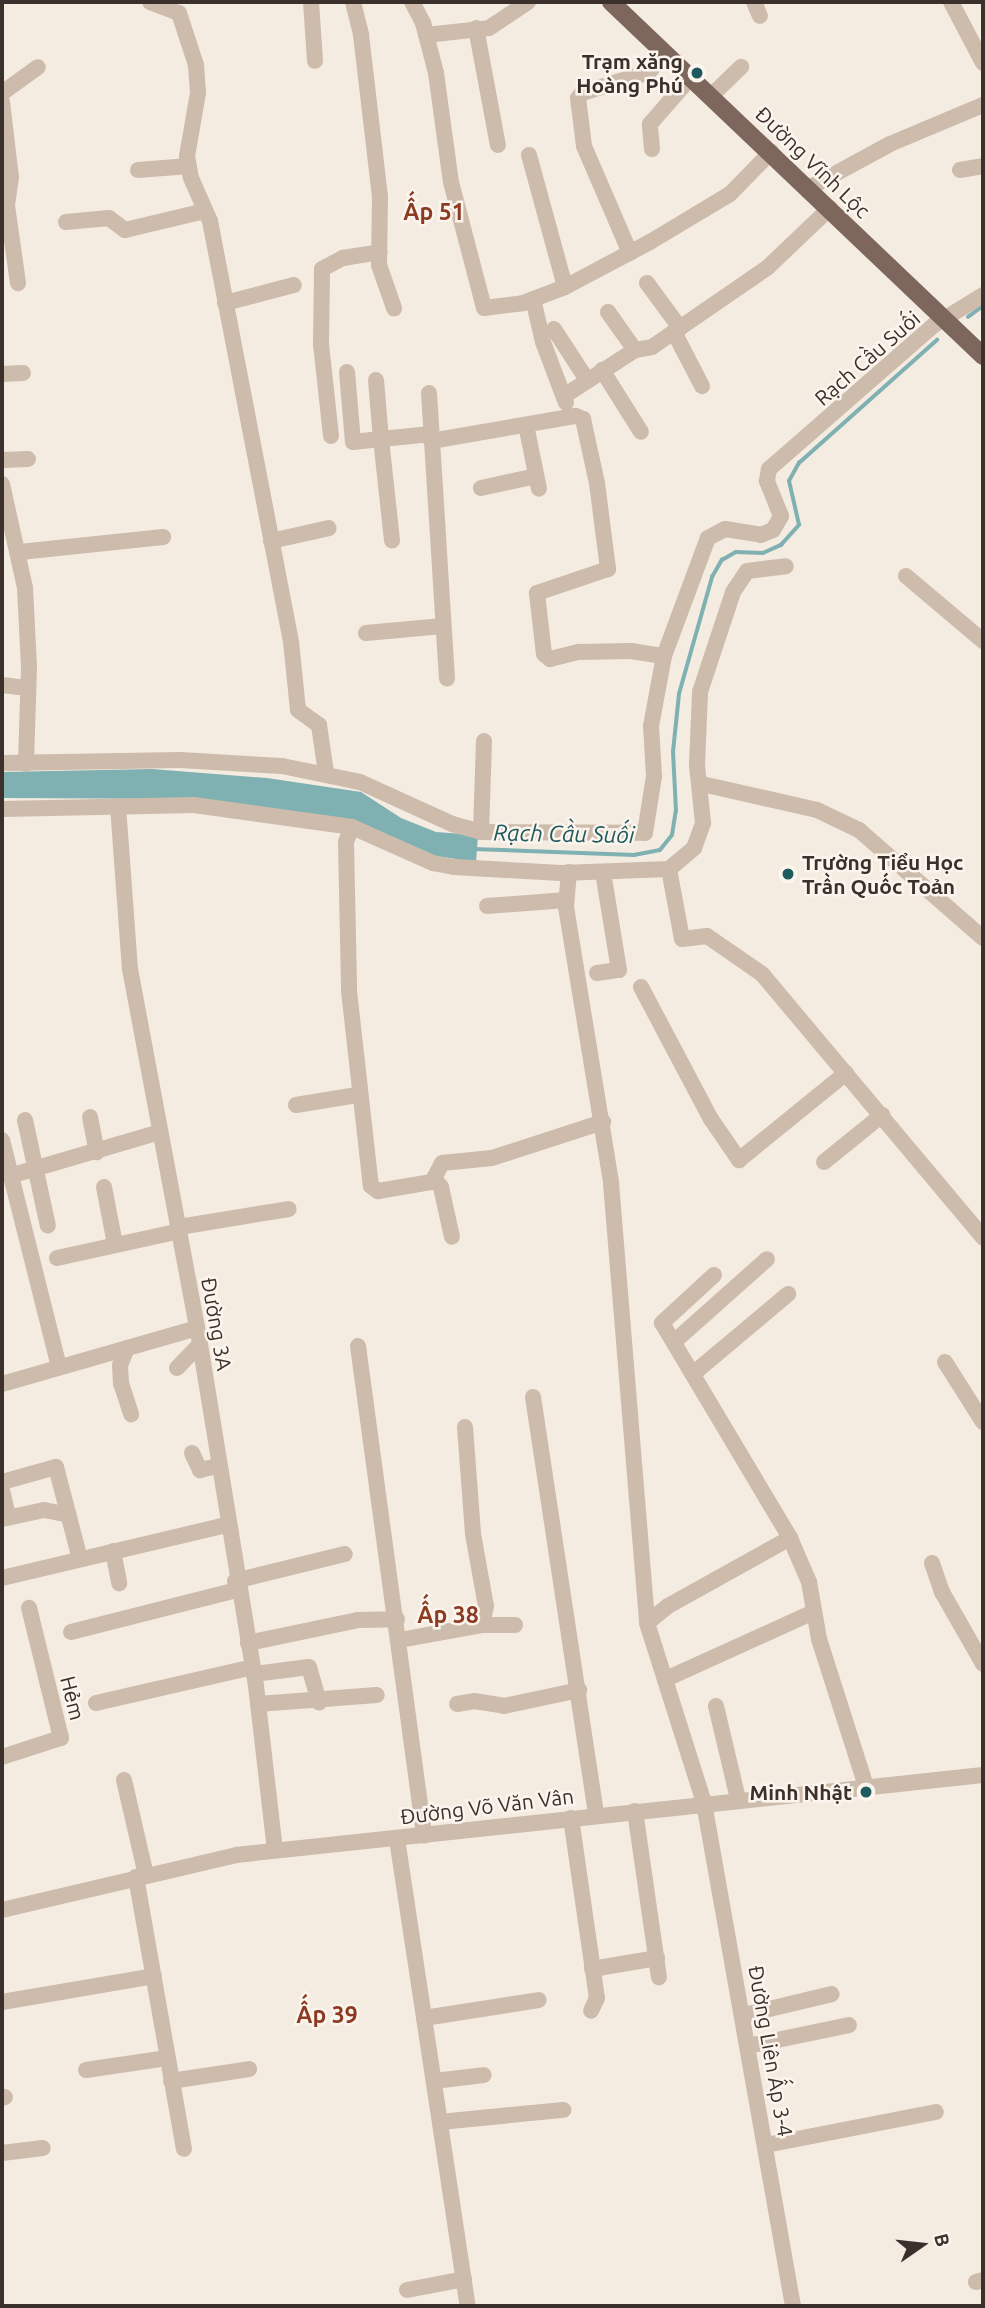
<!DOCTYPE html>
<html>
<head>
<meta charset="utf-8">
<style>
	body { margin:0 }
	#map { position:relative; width:985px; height:2308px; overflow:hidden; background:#f4ebe1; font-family:Ubuntu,sans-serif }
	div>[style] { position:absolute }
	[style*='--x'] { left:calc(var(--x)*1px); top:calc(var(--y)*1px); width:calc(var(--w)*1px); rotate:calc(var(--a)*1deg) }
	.water>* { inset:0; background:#7fb0b2 }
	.stream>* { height:3.5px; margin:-1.75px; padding:0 1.75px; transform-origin:1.75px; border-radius:1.75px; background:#7fb0b2 }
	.minor>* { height:16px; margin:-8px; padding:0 8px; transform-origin:8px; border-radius:8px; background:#cdbbac }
	.major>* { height:18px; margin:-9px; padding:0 9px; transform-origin:9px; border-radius:9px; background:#7d675c }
	.dots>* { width:19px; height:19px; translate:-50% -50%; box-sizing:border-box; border:4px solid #fbf5ee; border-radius:50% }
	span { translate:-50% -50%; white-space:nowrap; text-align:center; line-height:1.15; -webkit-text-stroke:5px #fbf5ee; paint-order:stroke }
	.poi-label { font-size:21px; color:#3b302b; font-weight:700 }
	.right { translate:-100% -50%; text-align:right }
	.left { translate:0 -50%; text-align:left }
	.street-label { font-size:21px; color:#3b302b }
	.neighbourhood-label { font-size:23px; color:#8c3b22; font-weight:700 }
	.water-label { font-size:23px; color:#1f5a5e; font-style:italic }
	.frame { position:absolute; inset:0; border:4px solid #3b302b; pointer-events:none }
	.north { position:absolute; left:887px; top:2210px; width:70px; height:70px; -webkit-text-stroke:5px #fbf5ee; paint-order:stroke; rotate:76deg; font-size:19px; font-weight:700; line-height:28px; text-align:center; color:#3b302b }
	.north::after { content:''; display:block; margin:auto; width:24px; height:32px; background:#3b302b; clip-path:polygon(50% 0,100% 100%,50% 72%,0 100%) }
</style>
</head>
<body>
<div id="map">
	<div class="water">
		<i style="clip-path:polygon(152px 769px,267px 778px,361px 792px,401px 818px,436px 832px,478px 835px,476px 862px,436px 856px,369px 827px,197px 799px,2px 798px,2px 772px)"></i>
	</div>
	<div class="stream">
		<i style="--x:968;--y:317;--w:19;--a:-36"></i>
		<i style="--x:473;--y:849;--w:161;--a:2.1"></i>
		<i style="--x:634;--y:855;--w:26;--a:-11"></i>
		<i style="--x:660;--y:850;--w:19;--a:-51"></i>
		<i style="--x:672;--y:835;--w:24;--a:-81"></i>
		<i style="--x:676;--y:811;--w:59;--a:-92.9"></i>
		<i style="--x:673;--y:752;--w:58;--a:-84.1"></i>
		<i style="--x:679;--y:694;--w:122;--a:-74.2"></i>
		<i style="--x:712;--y:577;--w:20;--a:-60"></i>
		<i style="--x:722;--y:560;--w:16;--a:-30"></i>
		<i style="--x:736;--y:552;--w:27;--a:2"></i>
		<i style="--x:763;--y:553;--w:20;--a:-24"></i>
		<i style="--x:781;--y:545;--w:27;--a:-48"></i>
		<i style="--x:799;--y:525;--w:45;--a:-102.8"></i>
		<i style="--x:789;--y:481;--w:21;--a:-61"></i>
		<i style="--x:799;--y:463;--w:185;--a:-41.7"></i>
	</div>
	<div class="minor">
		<i style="--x:150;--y:2;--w:31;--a:21"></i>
		<i style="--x:179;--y:13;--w:55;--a:71.9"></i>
		<i style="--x:196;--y:65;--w:28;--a:86"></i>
		<i style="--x:198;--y:93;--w:64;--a:99.9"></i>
		<i style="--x:187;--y:156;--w:22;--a:80"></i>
		<i style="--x:191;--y:178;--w:47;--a:66.2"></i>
		<i style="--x:210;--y:221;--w:429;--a:79.1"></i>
		<i style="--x:291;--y:642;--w:68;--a:84.1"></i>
		<i style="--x:298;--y:710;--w:26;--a:36"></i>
		<i style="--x:319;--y:725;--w:49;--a:81.7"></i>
		<i style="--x:311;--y:2;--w:59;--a:86.1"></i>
		<i style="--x:353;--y:2;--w:34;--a:76"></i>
		<i style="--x:361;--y:35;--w:162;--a:83.3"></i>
		<i style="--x:380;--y:196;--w:69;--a:90.8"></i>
		<i style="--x:379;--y:265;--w:46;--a:70.8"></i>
		<i style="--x:412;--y:2;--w:24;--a:62"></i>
		<i style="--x:423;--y:23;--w:52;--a:75.4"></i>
		<i style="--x:436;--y:73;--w:110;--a:82.2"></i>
		<i style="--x:451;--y:182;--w:130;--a:75.3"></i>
		<i style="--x:484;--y:308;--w:39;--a:-7"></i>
		<i style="--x:523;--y:303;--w:45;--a:-20.9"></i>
		<i style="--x:565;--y:287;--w:96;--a:-27.9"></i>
		<i style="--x:650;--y:242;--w:93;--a:-31"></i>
		<i style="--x:730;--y:194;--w:59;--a:-45.7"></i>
		<i style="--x:754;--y:2;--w:15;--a:67"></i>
		<i style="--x:951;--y:2;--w:69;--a:62.3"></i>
		<i style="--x:476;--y:28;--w:119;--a:79.4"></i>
		<i style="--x:426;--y:35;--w:63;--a:-6.3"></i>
		<i style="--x:489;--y:28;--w:47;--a:-33.7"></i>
		<i style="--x:2;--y:93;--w:44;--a:-35.8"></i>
		<i style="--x:711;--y:96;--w:42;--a:-44"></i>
		<i style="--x:2;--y:102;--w:76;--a:83.2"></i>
		<i style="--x:11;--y:177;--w:28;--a:98"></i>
		<i style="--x:7;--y:205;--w:79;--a:82"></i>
		<i style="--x:652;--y:149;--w:25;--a:-95"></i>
		<i style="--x:650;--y:124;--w:62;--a:-48.9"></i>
		<i style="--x:529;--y:155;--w:137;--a:74.7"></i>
		<i style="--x:138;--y:170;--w:51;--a:-4.5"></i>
		<i style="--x:960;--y:170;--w:23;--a:-10"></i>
		<i style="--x:809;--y:188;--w:92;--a:-28.5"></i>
		<i style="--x:890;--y:144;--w:101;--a:-22.8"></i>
		<i style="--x:66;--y:222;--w:43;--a:-5.3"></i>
		<i style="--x:109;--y:218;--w:20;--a:37"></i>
		<i style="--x:125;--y:230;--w:82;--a:-13.4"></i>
		<i style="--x:630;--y:253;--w:116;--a:-113.3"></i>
		<i style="--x:584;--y:146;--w:48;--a:-97.1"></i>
		<i style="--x:578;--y:98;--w:6;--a:-51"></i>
		<i style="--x:582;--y:93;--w:70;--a:-17.4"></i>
		<i style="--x:649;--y:72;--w:25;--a:-50"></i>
		<i style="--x:647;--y:283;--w:56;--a:53.7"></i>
		<i style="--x:533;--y:299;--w:44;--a:76.9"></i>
		<i style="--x:543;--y:342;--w:65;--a:69.3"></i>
		<i style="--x:225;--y:303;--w:71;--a:-14.6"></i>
		<i style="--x:608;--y:312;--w:47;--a:54.6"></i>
		<i style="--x:554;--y:329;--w:61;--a:57.1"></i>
		<i style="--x:674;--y:332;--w:61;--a:62.6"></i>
		<i style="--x:602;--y:370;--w:73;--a:57.8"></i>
		<i style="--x:347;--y:372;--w:70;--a:85.1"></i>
		<i style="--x:353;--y:442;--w:28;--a:-6"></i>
		<i style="--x:381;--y:439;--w:102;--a:83.8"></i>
		<i style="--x:2;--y:374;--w:21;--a:-3"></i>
		<i style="--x:376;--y:380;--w:59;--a:85.2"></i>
		<i style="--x:381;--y:439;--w:50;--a:-5.7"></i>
		<i style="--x:429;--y:393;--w:286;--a:86.4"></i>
		<i style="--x:564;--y:396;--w:85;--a:-32.9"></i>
		<i style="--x:635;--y:350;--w:17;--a:-10"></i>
		<i style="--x:652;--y:347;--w:140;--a:-34.5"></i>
		<i style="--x:767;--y:268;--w:87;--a:-43.6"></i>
		<i style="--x:526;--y:425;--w:65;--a:78.5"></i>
		<i style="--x:331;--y:436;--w:93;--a:-96.2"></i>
		<i style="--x:321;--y:344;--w:75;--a:-89.2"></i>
		<i style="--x:322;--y:269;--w:24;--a:-28"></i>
		<i style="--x:343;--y:258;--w:37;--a:-9"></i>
		<i style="--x:431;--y:441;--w:147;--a:-9.8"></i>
		<i style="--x:576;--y:416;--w:8;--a:23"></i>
		<i style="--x:583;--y:419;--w:66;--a:77.7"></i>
		<i style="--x:597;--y:483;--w:87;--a:82.7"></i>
		<i style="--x:608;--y:569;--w:75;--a:161.3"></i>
		<i style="--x:537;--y:593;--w:61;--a:83.5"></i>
		<i style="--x:544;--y:654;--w:8;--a:40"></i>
		<i style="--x:550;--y:659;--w:30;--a:-14"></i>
		<i style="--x:579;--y:652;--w:52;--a:-1.1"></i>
		<i style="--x:631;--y:651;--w:33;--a:9"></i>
		<i style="--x:2;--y:460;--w:26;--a:-2"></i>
		<i style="--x:2;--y:484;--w:107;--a:77.5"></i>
		<i style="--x:25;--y:588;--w:79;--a:87.1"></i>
		<i style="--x:29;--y:667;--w:97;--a:91.8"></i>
		<i style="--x:481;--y:488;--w:56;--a:-12.3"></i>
		<i style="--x:271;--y:541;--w:59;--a:-12.6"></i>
		<i style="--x:20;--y:552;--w:144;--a:-6"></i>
		<i style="--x:906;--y:576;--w:101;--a:40.2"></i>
		<i style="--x:366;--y:633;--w:77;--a:-5.2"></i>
		<i style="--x:2;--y:685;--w:24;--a:7"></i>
		<i style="--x:2;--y:763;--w:178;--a:-1"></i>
		<i style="--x:180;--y:760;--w:102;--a:3.4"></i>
		<i style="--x:282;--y:766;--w:80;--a:11.6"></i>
		<i style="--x:360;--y:782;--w:101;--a:24.5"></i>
		<i style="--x:452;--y:824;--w:30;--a:15"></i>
		<i style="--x:481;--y:832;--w:164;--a:0.3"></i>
		<i style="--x:645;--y:833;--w:58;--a:-81"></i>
		<i style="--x:654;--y:776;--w:50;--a:-93.4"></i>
		<i style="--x:651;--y:726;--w:71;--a:-79.5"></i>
		<i style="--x:664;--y:656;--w:126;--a:-69.6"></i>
		<i style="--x:708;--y:538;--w:19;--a:-28"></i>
		<i style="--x:725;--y:529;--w:36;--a:9"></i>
		<i style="--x:761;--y:535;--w:13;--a:-23"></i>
		<i style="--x:773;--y:530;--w:16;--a:-60"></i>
		<i style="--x:781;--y:516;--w:38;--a:-112"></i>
		<i style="--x:767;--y:481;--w:12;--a:-81"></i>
		<i style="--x:769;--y:469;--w:219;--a:-41.1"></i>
		<i style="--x:934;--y:325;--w:57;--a:-31.5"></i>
		<i style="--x:702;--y:784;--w:118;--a:12.7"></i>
		<i style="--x:817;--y:810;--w:47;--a:25.5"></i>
		<i style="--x:859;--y:830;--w:164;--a:41.1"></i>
		<i style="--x:118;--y:806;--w:163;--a:85.8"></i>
		<i style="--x:130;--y:969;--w:381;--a:79.4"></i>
		<i style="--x:200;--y:1344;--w:347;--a:80.7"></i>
		<i style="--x:256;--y:1686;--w:165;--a:83.4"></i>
		<i style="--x:2;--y:809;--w:192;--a:-1.2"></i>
		<i style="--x:194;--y:805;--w:160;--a:7.9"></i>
		<i style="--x:352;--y:827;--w:89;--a:24"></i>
		<i style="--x:433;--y:863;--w:21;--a:11"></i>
		<i style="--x:454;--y:867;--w:107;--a:3.2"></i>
		<i style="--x:561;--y:873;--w:108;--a:-2.1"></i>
		<i style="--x:669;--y:869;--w:33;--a:-40"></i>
		<i style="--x:694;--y:848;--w:27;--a:-70"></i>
		<i style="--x:703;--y:823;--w:58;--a:-95.9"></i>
		<i style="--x:697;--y:765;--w:73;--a:-87.6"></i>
		<i style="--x:700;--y:692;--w:105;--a:-71.7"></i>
		<i style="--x:733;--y:592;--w:25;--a:-56"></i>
		<i style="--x:747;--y:571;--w:39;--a:-7"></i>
		<i style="--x:352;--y:827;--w:16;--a:112"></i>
		<i style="--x:346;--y:842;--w:149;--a:88.8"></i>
		<i style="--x:349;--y:991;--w:196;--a:83.6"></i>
		<i style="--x:371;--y:1186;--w:9;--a:36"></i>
		<i style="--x:378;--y:1191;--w:55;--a:-9.5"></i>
		<i style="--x:432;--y:1182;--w:21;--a:-62"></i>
		<i style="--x:442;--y:1163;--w:50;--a:-5.7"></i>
		<i style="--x:492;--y:1158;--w:117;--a:-18"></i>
		<i style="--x:481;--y:832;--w:91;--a:-88.1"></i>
		<i style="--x:669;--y:869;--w:71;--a:79.5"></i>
		<i style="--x:682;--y:939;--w:25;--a:-7"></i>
		<i style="--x:707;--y:936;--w:67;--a:34.6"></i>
		<i style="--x:762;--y:974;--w:344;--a:50"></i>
		<i style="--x:569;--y:872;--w:35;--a:95"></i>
		<i style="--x:566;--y:907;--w:280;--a:80.7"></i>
		<i style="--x:611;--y:1183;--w:441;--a:85.3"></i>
		<i style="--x:647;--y:1623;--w:189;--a:72.4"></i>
		<i style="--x:704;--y:1803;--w:511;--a:79.97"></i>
		<i style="--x:487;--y:906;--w:79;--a:-4.3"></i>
		<i style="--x:597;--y:973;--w:22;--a:-8"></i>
		<i style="--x:619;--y:970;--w:99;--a:-99.3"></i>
		<i style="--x:641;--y:987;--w:149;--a:62.1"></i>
		<i style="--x:711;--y:1119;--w:50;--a:55.7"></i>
		<i style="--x:739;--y:1160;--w:138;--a:-39.1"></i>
		<i style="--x:296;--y:1105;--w:62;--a:-9.3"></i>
		<i style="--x:90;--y:1117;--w:36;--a:79"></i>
		<i style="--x:25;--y:1120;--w:108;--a:77.8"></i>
		<i style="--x:2;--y:1140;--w:234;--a:75.9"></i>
		<i style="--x:824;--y:1162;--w:75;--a:-39"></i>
		<i style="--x:13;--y:1175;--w:150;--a:-16.3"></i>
		<i style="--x:435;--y:1180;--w:9;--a:49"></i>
		<i style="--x:441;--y:1187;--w:51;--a:77.6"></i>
		<i style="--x:104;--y:1187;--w:58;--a:79.1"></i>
		<i style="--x:179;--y:1227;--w:111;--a:-9.3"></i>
		<i style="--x:57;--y:1258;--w:126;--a:-12.4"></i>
		<i style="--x:714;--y:1275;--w:71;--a:137.3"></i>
		<i style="--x:662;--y:1323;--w:250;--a:59.2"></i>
		<i style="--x:790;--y:1538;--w:48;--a:66.6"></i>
		<i style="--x:809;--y:1582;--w:58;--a:80"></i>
		<i style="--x:819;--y:1639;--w:154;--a:72.3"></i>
		<i style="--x:675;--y:1341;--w:123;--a:-41.7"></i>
		<i style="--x:358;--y:1346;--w:494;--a:82.3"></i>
		<i style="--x:127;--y:1348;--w:18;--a:112"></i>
		<i style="--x:120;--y:1365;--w:18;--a:87"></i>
		<i style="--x:121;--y:1383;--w:33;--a:72"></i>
		<i style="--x:945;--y:1362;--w:71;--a:57.7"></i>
		<i style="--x:177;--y:1368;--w:33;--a:-46"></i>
		<i style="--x:694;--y:1373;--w:123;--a:-40"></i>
		<i style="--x:2;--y:1384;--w:203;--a:-16"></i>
		<i style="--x:533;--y:1397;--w:422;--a:81.4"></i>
		<i style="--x:465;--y:1427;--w:107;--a:85.7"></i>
		<i style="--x:473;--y:1534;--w:73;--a:79.8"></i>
		<i style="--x:486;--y:1606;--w:19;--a:102"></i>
		<i style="--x:192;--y:1453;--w:19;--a:65"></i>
		<i style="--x:200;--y:1470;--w:18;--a:-13"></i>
		<i style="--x:2;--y:1482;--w:56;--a:-15.5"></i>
		<i style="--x:56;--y:1467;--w:95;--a:75.4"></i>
		<i style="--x:2;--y:1490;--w:28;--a:77"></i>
		<i style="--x:2;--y:1519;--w:43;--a:-12.1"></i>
		<i style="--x:44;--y:1510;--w:25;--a:11"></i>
		<i style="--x:113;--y:1551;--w:33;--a:79"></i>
		<i style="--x:932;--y:1563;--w:31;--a:71"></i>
		<i style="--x:942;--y:1592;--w:83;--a:60.3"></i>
		<i style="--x:2;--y:1578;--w:231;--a:-13.3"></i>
		<i style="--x:235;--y:1581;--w:113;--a:-13.8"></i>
		<i style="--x:647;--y:1623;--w:27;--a:-39"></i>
		<i style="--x:668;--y:1606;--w:140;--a:-29.1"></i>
		<i style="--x:71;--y:1632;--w:171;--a:-14.2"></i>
		<i style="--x:400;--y:1640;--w:83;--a:-10.4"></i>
		<i style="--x:482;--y:1625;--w:33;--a:0"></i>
		<i style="--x:248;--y:1643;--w:112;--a:-11.8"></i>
		<i style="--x:358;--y:1620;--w:39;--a:-1"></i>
		<i style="--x:254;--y:1674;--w:55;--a:-7.3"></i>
		<i style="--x:309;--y:1667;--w:37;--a:74"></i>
		<i style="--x:666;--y:1679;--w:162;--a:-24.4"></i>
		<i style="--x:96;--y:1703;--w:161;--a:-12.9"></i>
		<i style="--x:258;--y:1704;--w:119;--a:-4.3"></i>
		<i style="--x:457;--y:1704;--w:17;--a:-10"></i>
		<i style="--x:474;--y:1701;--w:30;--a:9"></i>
		<i style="--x:504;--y:1706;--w:77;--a:-12"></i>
		<i style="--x:716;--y:1706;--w:96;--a:76.7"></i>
		<i style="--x:2;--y:1757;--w:62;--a:-17.9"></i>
		<i style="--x:61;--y:1738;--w:134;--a:-103.8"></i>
		<i style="--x:124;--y:1780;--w:98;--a:77"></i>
		<i style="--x:635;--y:1811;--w:168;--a:81.8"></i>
		<i style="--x:571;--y:1818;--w:182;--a:81.8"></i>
		<i style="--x:597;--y:1998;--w:14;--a:115"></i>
		<i style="--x:397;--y:1839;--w:472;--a:81.4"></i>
		<i style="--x:136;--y:1877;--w:276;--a:80"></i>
		<i style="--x:2;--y:1910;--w:240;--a:-13.2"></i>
		<i style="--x:236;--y:1855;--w:751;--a:-6.11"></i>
		<i style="--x:592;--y:1969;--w:66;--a:-9.6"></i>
		<i style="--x:2;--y:2002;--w:154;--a:-9.7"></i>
		<i style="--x:744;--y:2015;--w:90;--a:-13.4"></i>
		<i style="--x:424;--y:2018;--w:116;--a:-8.9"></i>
		<i style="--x:748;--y:2046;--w:103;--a:-11.7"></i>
		<i style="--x:86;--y:2070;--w:82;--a:-8.4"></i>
		<i style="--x:171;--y:2081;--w:79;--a:-8.7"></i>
		<i style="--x:434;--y:2081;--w:50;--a:-6.8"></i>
		<i style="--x:2;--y:2098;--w:3;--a:-18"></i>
		<i style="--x:440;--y:2122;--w:124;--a:-5.6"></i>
		<i style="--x:766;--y:2145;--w:173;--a:-11"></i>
		<i style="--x:2;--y:2153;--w:41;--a:-7"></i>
		<i style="--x:976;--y:2282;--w:7;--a:-16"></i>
		<i style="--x:407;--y:2290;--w:58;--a:-10.9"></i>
	</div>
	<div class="major">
		<i style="--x:611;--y:2;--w:514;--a:43.58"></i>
	</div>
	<div class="dots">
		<i style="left:697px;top:73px;background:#1f5a5e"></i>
		<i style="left:788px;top:874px;background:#1f5a5e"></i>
		<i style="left:866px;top:1792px;background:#1f5a5e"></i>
	</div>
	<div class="poi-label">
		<span class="right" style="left:683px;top:73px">Trạm xăng<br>Hoàng Phú</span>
		<span class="left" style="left:802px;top:874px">Trường Tiểu Học<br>Trần Quốc Toản</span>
		<span class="right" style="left:852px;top:1792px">Minh Nhật</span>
	</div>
	<div class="street-label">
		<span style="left:813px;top:162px;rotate:44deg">Đường Vĩnh Lộc</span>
		<span style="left:867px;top:358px;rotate:-41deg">Rạch Cầu Suối</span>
		<span style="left:217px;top:1324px;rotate:80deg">Đường 3A</span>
		<span style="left:73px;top:1698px;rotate:76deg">Hẻm</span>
		<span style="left:487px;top:1806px;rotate:-7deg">Đường Võ Văn Vân</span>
		<span style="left:771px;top:2051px;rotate:80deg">Đường Liên Ấp 3-4</span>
	</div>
	<div class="neighbourhood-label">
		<span style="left:434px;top:212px">Ấp 51</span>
		<span style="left:448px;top:1615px">Ấp 38</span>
		<span style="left:327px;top:2015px">Ấp 39</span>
	</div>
	<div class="water-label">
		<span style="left:564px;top:834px;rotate:1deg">Rạch Cầu Suối</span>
	</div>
	<div class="frame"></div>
	<div class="north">B</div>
</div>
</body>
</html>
